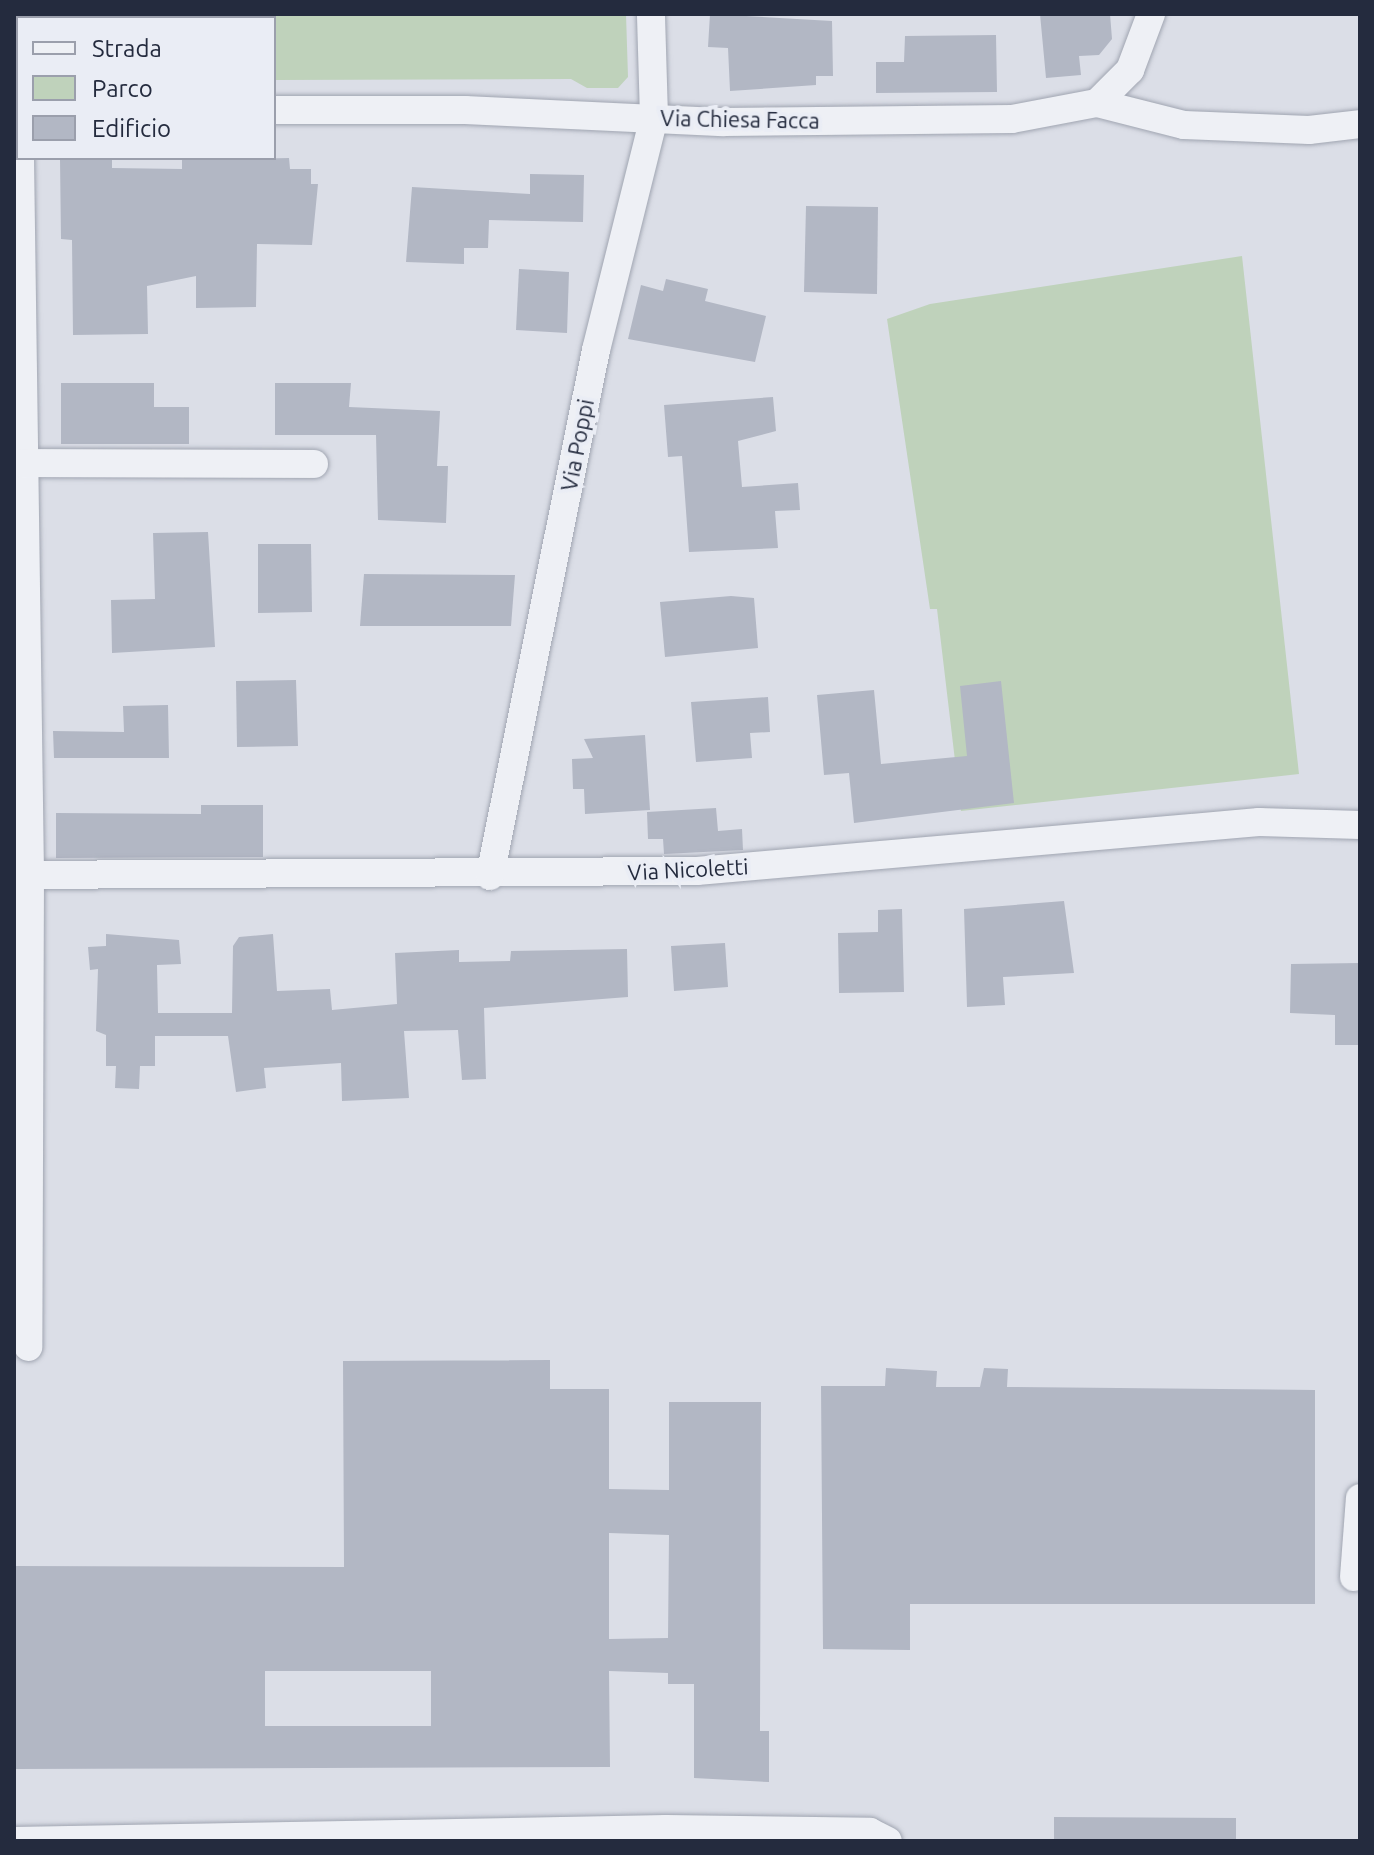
<!DOCTYPE html>
<html>
<head>
<meta charset="utf-8">
<style>
	body { margin:0 }
	#map { position:relative; width:1374px; height:1855px; overflow:hidden; background:#dbdee7; font-family:Ubuntu,sans-serif }
	div>[style] { position:absolute }
	[style*='--x'] { left:calc(var(--x)*1px); top:calc(var(--y)*1px); width:calc(var(--w)*1px); rotate:calc(var(--a)*1deg) }
	.green>* { inset:0; background:#bfd2bb }
	.building>* { inset:0; background:#b2b7c4 }
	.roads { filter:drop-shadow(0 0 2px #a0a5b1) drop-shadow(0 0 2px #a0a5b1) }
	.street>* { height:28px; margin:-14px; padding:0 14px; transform-origin:14px; border-radius:14px; background:#eef0f5 }
	span { translate:-50% -50%; white-space:nowrap; text-align:center; line-height:1.15; -webkit-text-stroke:8px #eaedf5; paint-order:stroke }
	.street-label { font-size:22px; color:#242b3e }
	.frame { position:absolute; inset:0; border:16px solid #242b3e; pointer-events:none }
	.legend { position:absolute; left:16px; top:16px; width:260px; height:144px; box-sizing:border-box; background:#eaedf5; border:2px solid #9b9fac; margin:0; padding:10px 14px; list-style:none; font-size:24px; color:#242b3e }
	.legend li { display:flex; align-items:center; gap:16px; height:40px }
	.legend b { width:40px; border:2px solid #9b9fac }
</style>
</head>
<body>
<div id="map">
	<div class="green">
		<i style="clip-path:polygon(246px 14px,626px 14px,628px 77px,618px 88px,587px 88px,571px 79px,274px 80px,274px 18px)"></i>
		<i style="clip-path:polygon(1242px 256px,1299px 774px,961px 811px,937px 609px,930px 609px,887px 319px,930px 304px)"></i>
	</div>
	<div class="building">
		<i style="clip-path:polygon(710px 14px,832px 21px,833px 76px,816px 76px,816px 85px,730px 91px,728px 48px,708px 47px)"></i>
		<i style="clip-path:polygon(1040px 14px,1110px 14px,1112px 39px,1099px 55px,1079px 56px,1081px 75px,1046px 78px)"></i>
		<i style="clip-path:polygon(996px 35px,997px 92px,876px 93px,876px 62px,904px 62px,905px 36px)"></i>
		<i style="clip-path:polygon(112px 158px,112px 168px,182px 169px,182px 160px,289px 158px,290px 169px,311px 169px,311px 184px,318px 184px,312px 245px,257px 244px,256px 307px,196px 308px,196px 276px,147px 286px,148px 334px,73px 335px,72px 240px,61px 239px,60px 159px)"></i>
		<i style="clip-path:polygon(530px 174px,584px 175px,583px 222px,489px 220px,488px 248px,464px 248px,464px 264px,406px 262px,412px 187px,530px 194px)"></i>
		<i style="clip-path:polygon(806px 206px,878px 207px,877px 294px,804px 292px)"></i>
		<i style="clip-path:polygon(519px 269px,569px 272px,567px 333px,516px 330px)"></i>
		<i style="clip-path:polygon(666px 279px,708px 289px,705px 301px,766px 316px,755px 362px,628px 339px,641px 285px,663px 291px)"></i>
		<i style="clip-path:polygon(61px 383px,154px 383px,154px 407px,189px 407px,189px 444px,61px 444px)"></i>
		<i style="clip-path:polygon(275px 383px,351px 383px,349px 407px,440px 411px,437px 466px,448px 466px,446px 523px,378px 520px,376px 435px,275px 435px)"></i>
		<i style="clip-path:polygon(773px 397px,776px 431px,738px 441px,742px 487px,798px 483px,800px 510px,775px 511px,778px 548px,689px 552px,682px 456px,668px 457px,664px 405px)"></i>
		<i style="clip-path:polygon(208px 532px,215px 647px,112px 653px,111px 600px,155px 599px,153px 533px)"></i>
		<i style="clip-path:polygon(258px 544px,311px 544px,312px 612px,258px 613px)"></i>
		<i style="clip-path:polygon(364px 574px,515px 575px,511px 626px,360px 626px)"></i>
		<i style="clip-path:polygon(731px 596px,754px 598px,758px 648px,665px 657px,660px 602px)"></i>
		<i style="clip-path:polygon(296px 680px,298px 746px,237px 747px,236px 681px)"></i>
		<i style="clip-path:polygon(1001px 681px,1014px 803px,854px 823px,849px 773px,824px 775px,817px 695px,874px 690px,881px 764px,967px 756px,960px 686px)"></i>
		<i style="clip-path:polygon(768px 697px,770px 732px,750px 733px,752px 758px,696px 762px,691px 702px)"></i>
		<i style="clip-path:polygon(168px 705px,169px 758px,54px 758px,53px 731px,124px 732px,123px 706px)"></i>
		<i style="clip-path:polygon(645px 735px,650px 810px,585px 814px,584px 789px,573px 789px,572px 759px,593px 758px,584px 739px)"></i>
		<i style="clip-path:polygon(201px 805px,263px 805px,263px 857px,56px 858px,56px 813px,201px 814px)"></i>
		<i style="clip-path:polygon(716px 808px,718px 831px,742px 829px,743px 850px,664px 854px,663px 839px,648px 839px,647px 812px)"></i>
		<i style="clip-path:polygon(1064px 901px,1074px 973px,1003px 977px,1005px 1005px,967px 1007px,964px 909px)"></i>
		<i style="clip-path:polygon(902px 909px,904px 992px,839px 993px,838px 933px,878px 932px,878px 910px)"></i>
		<i style="clip-path:polygon(106px 934px,179px 940px,181px 964px,157px 965px,158px 1013px,232px 1013px,233px 946px,239px 937px,273px 934px,277px 991px,330px 989px,332px 1010px,397px 1004px,395px 953px,459px 950px,459px 962px,510px 961px,511px 951px,627px 949px,628px 997px,484px 1008px,486px 1079px,462px 1080px,458px 1030px,404px 1031px,409px 1098px,342px 1101px,341px 1063px,264px 1068px,266px 1088px,236px 1092px,228px 1036px,155px 1036px,155px 1066px,140px 1066px,139px 1089px,115px 1088px,116px 1066px,106px 1066px,106px 1035px,96px 1031px,98px 969px,90px 970px,88px 947px,106px 946px)"></i>
		<i style="clip-path:polygon(725px 943px,728px 987px,674px 991px,671px 946px)"></i>
		<i style="clip-path:polygon(1360px 963px,1360px 1045px,1335px 1045px,1335px 1015px,1290px 1013px,1291px 964px)"></i>
		<i style="clip-path:polygon(evenodd,550px 1360px,550px 1389px,609px 1389px,609px 1489px,669px 1490px,669px 1402px,761px 1402px,760px 1731px,769px 1731px,769px 1782px,694px 1778px,694px 1684px,668px 1684px,668px 1673px,609px 1671px,610px 1767px,14px 1769px,14px 1566px,344px 1567px,343px 1361px,550px 1360px,609px 1533px,669px 1535px,668px 1638px,609px 1639px,609px 1533px,550px 1360px,265px 1671px,431px 1671px,431px 1726px,265px 1726px,265px 1671px)"></i>
		<i style="clip-path:polygon(886px 1368px,937px 1371px,936px 1387px,980px 1387px,984px 1368px,1008px 1369px,1007px 1387px,1315px 1390px,1315px 1604px,910px 1604px,910px 1650px,823px 1649px,821px 1386px,885px 1386px)"></i>
		<i style="clip-path:polygon(1054px 1817px,1236px 1818px,1236px 1841px,1054px 1841px)"></i>
	</div>
	<div class="roads">
		<div class="street">
			<i style="--x:1097;--y:103;--w:90;--a:14.2"></i>
			<i style="--x:1184;--y:125;--w:125;--a:2.3"></i>
			<i style="--x:1309;--y:130;--w:51;--a:-6.7"></i>
			<i style="--x:274;--y:110;--w:191;--a:0"></i>
			<i style="--x:465;--y:110;--w:259;--a:2.7"></i>
			<i style="--x:724;--y:122;--w:288;--a:-0.6"></i>
			<i style="--x:1012;--y:119;--w:86;--a:-10.7"></i>
			<i style="--x:1097;--y:103;--w:47;--a:-45"></i>
			<i style="--x:1130;--y:70;--w:60;--a:-69.4"></i>
			<i style="--x:14;--y:111;--w:4;--a:0"></i>
			<i style="--x:20;--y:158;--w:717;--a:89.2"></i>
			<i style="--x:30;--y:875;--w:472;--a:90.2"></i>
			<i style="--x:22;--y:463;--w:292;--a:0.2"></i>
			<i style="--x:14;--y:875;--w:683;--a:-0.34"></i>
			<i style="--x:697;--y:871;--w:564;--a:-4.98"></i>
			<i style="--x:1259;--y:822;--w:101;--a:1.7"></i>
			<i style="--x:490;--y:876;--w:537;--a:-78.61"></i>
			<i style="--x:596;--y:350;--w:240;--a:-76"></i>
			<i style="--x:654;--y:117;--w:103;--a:-91.7"></i>
			<i style="--x:1354;--y:1577;--w:79;--a:-85.7"></i>
			<i style="--x:14;--y:1841;--w:652;--a:-1.05"></i>
			<i style="--x:666;--y:1829;--w:204;--a:0.8"></i>
			<i style="--x:870;--y:1832;--w:20;--a:27"></i>
		</div>
	</div>
	<div class="street-label">
		<span style="left:740px;top:119px;rotate:1deg">Via Chiesa Facca</span>
		<span style="left:577px;top:445px;rotate:-79deg">Via Poppi</span>
		<span style="left:688px;top:869px;rotate:-3deg">Via Nicoletti</span>
	</div>
	<div class="frame"></div>
	<ul class="legend">
	<li><b style="height:10px;background:#eef0f5"></b>Strada</li>
	<li><b style="height:22px;background:#bfd2bb"></b>Parco</li>
	<li><b style="height:22px;background:#b2b7c4"></b>Edificio</li>
	</ul>
</div>
</body>
</html>
